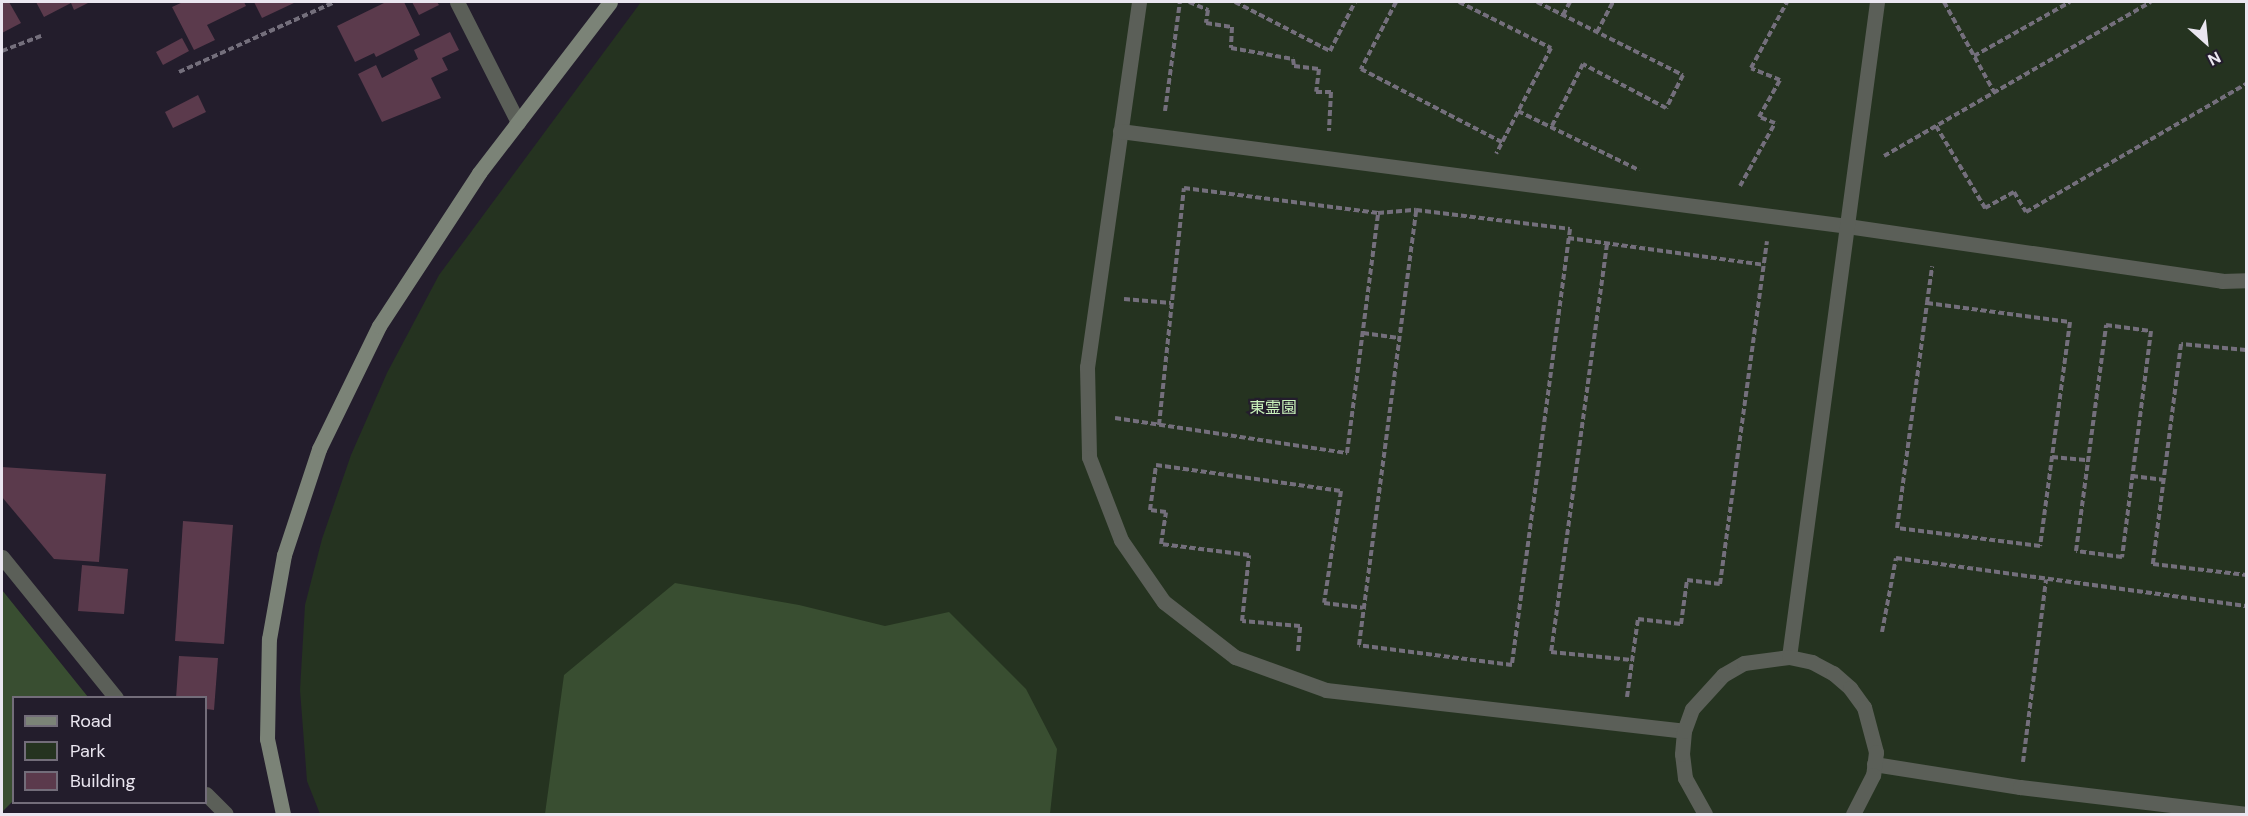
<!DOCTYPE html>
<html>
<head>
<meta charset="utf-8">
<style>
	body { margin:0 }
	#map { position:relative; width:2248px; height:816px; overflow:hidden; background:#231d2c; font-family:"DM Sans","Noto Sans JP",sans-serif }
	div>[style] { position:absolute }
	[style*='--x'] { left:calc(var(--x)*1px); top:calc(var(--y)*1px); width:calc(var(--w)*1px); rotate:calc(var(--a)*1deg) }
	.green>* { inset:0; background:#253320 }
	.forest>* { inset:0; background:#394e31 }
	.building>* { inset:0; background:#5b3a4c }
	.path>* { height:4px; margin-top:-2px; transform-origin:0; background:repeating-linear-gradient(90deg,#746f7c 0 6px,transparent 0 9px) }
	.lane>* { height:15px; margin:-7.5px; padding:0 7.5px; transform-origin:7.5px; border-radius:7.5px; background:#5b5f58 }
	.street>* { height:15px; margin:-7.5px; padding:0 7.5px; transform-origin:7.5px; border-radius:7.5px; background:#5b5f58 }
	.secondary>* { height:15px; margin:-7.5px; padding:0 7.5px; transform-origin:7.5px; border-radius:7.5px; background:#7b8377 }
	span { translate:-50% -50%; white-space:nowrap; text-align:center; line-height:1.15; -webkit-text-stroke:4.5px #231d2c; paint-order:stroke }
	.park-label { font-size:16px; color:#c9f2bb }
	.frame { position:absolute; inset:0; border:3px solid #eae6f0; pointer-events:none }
	.legend { position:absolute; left:12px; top:696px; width:195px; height:108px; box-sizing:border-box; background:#231d2c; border:2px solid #736d7a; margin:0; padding:8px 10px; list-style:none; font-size:18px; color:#eae6f0 }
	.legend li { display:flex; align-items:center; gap:12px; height:30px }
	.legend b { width:30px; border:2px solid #736d7a }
	.north { position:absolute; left:2176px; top:12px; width:60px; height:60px; -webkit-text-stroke:4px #231d2c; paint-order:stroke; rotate:153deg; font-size:16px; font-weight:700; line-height:24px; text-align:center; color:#eae6f0 }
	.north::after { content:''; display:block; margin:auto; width:21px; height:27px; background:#eae6f0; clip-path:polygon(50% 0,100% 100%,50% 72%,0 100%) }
</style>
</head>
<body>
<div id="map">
	<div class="green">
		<i style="clip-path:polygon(641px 2px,2246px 2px,2246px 814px,320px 814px,307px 781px,300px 690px,305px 605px,322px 539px,351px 455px,387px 373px,439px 275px)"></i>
	</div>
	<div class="forest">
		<i style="clip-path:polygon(675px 583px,799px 605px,885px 626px,949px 612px,1026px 689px,1057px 749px,1050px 814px,545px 814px,564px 675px)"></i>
		<i style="clip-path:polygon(2px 590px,88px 697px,14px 698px,13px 801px,2px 812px)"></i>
	</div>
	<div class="building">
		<i style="clip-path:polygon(2px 2px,9px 2px,21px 23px,2px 33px)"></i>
		<i style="clip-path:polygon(36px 2px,90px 2px,74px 10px,71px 3px,44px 17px)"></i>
		<i style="clip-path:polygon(183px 2px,244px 2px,246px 6px,207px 25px,215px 40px,194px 50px,172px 7px)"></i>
		<i style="clip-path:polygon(254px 2px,296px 2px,262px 18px)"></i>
		<i style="clip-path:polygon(386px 2px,404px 2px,420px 35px,376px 57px,374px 53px,355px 62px,337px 26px)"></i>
		<i style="clip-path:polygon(412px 2px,437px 2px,439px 5px,419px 15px)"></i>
		<i style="clip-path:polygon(450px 32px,459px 50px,442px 58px,448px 70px,431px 78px,441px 98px,382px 122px,358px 74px,376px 65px,382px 78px,418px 59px,414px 50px)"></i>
		<i style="clip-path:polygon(182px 38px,189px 51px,163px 65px,156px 52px)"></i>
		<i style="clip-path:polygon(198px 95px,206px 112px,173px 128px,165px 112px)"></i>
		<i style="clip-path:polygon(2px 467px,106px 474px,99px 562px,54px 559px,2px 497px)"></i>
		<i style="clip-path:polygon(183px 521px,233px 525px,224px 644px,175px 641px)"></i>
		<i style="clip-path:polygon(82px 565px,128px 569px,124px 614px,78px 611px)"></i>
		<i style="clip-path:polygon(179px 656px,218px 658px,214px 710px,206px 709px,206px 698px,176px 698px)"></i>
	</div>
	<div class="path">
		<i style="--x:1189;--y:2;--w:21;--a:23"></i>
		<i style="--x:1208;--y:10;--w:13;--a:99"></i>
		<i style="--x:1206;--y:23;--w:26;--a:9"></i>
		<i style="--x:1232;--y:27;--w:21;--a:93"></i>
		<i style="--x:1231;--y:48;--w:63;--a:10.1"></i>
		<i style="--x:1293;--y:59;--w:7;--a:82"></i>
		<i style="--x:1294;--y:66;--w:25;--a:7"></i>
		<i style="--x:1319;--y:69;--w:23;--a:97"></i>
		<i style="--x:1316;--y:92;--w:15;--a:0"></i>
		<i style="--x:1331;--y:92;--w:39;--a:93"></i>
		<i style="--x:1235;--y:2;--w:107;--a:27.3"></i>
		<i style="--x:1330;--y:51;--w:55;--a:-63"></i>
		<i style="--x:1396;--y:2;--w:76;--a:117.6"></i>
		<i style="--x:1361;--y:69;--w:159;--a:27.4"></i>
		<i style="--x:1459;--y:2;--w:103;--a:26.6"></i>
		<i style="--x:1551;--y:48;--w:119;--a:117.4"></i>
		<i style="--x:1537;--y:2;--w:163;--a:26.6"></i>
		<i style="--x:1683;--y:75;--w:37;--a:117"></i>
		<i style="--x:1666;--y:108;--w:94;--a:-152.1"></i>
		<i style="--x:1583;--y:64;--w:69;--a:116.6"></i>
		<i style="--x:1944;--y:2;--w:103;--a:60.9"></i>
		<i style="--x:1563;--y:15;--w:15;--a:-62"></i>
		<i style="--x:1597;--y:32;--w:34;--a:-62"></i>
		<i style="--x:2;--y:51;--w:42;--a:-21"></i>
		<i style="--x:1974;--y:56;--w:110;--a:-29.4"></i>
		<i style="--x:179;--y:72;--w:171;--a:-24.2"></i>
		<i style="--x:1165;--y:111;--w:110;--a:-82.2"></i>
		<i style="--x:1518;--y:111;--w:135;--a:26"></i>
		<i style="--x:1936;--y:126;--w:96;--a:59.1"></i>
		<i style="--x:1985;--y:208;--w:33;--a:-29"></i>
		<i style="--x:2014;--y:192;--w:23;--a:59"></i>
		<i style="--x:2026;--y:212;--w:255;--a:-30.2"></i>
		<i style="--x:1884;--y:156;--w:308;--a:-30"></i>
		<i style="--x:1740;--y:186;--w:72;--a:-60.9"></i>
		<i style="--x:1775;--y:123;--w:17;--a:-159"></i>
		<i style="--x:1759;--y:117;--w:43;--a:-60.4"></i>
		<i style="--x:1780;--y:80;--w:31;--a:-158"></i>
		<i style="--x:1751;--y:68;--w:75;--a:-61.4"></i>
		<i style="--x:1416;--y:210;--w:155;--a:7"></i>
		<i style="--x:1570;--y:229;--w:440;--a:97.6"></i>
		<i style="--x:1512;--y:665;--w:154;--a:-172.6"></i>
		<i style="--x:1359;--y:645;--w:439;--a:-82.5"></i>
		<i style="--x:1568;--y:238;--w:198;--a:7.8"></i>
		<i style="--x:1607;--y:244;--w:412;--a:97.8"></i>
		<i style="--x:1551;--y:652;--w:81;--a:5.6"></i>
		<i style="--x:1124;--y:299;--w:47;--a:4.9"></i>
		<i style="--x:1927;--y:303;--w:144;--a:7.6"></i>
		<i style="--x:2070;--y:322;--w:226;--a:97.6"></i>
		<i style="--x:2040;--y:546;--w:144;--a:-172.8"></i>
		<i style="--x:1897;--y:528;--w:227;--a:-82.4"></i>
		<i style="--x:1927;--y:303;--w:37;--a:-82"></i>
		<i style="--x:2106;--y:325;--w:45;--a:7.6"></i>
		<i style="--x:2151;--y:331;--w:228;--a:97.3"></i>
		<i style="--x:2122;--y:557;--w:46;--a:-172.6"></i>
		<i style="--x:2076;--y:551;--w:228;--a:-82.4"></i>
		<i style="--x:1363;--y:333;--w:36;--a:8"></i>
		<i style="--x:2246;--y:350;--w:65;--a:-174.7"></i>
		<i style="--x:2181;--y:344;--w:222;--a:97.3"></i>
		<i style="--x:2153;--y:564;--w:94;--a:6.7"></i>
		<i style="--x:1115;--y:418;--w:235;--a:8.6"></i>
		<i style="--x:1347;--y:453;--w:242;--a:-82.6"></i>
		<i style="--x:1159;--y:425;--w:238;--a:-84"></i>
		<i style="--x:1184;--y:188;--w:196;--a:7.3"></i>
		<i style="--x:1378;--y:213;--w:38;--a:-5"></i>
		<i style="--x:2052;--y:457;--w:36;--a:5"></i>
		<i style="--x:2132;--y:476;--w:31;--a:7"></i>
		<i style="--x:1882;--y:632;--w:75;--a:-79.3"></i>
		<i style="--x:1896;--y:558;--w:353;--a:7.8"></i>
		<i style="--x:1298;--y:651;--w:25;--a:-85"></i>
		<i style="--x:1300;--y:626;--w:58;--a:-175.1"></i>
		<i style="--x:1242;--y:621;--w:66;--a:-83.9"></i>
		<i style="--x:1249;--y:555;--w:89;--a:-172.9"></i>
		<i style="--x:1161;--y:544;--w:32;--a:-81"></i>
		<i style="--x:1166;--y:512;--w:16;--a:-173"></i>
		<i style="--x:1150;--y:510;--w:45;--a:-82.4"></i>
		<i style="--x:1156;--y:465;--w:187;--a:8"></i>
		<i style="--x:1341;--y:491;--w:113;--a:98.6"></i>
		<i style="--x:1324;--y:603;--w:39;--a:7"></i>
		<i style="--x:1627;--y:697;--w:79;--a:-82"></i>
		<i style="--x:1638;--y:619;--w:43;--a:6.6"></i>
		<i style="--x:1681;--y:624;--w:44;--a:-82.2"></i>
		<i style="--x:1687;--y:580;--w:33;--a:7"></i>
		<i style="--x:1720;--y:584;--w:346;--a:-82.2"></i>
		<i style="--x:2023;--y:762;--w:184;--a:-82.8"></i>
	</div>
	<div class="lane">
		<i style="--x:1139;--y:2;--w:369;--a:98.1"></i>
		<i style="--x:1087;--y:367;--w:90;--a:88.7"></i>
		<i style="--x:1089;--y:457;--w:89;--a:68.9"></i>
		<i style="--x:1121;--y:540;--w:75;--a:55.3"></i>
		<i style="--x:1164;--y:602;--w:90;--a:37.8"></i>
		<i style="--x:1235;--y:657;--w:97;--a:19.9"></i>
		<i style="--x:1326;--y:690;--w:360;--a:6.5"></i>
		<i style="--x:1120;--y:131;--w:733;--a:7.44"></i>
		<i style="--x:1847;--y:226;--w:379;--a:8.3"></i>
		<i style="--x:2222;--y:281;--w:24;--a:-2"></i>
		<i style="--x:1789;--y:657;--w:661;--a:-82.35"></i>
		<i style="--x:1874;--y:764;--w:148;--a:9"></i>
		<i style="--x:2020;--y:787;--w:228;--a:6.8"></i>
		<i style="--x:1705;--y:814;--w:41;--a:-119.1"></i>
		<i style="--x:1685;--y:778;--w:24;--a:-97"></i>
		<i style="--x:1682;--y:754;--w:23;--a:-85"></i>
		<i style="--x:1684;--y:731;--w:23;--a:-70"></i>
		<i style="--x:1692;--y:709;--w:46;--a:-47.6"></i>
		<i style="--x:1723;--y:675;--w:24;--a:-30"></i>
		<i style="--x:1744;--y:663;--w:45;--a:-7.6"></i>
		<i style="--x:1789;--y:657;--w:24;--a:12"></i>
		<i style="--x:1812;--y:662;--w:24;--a:28"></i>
		<i style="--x:1833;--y:673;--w:23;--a:41"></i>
		<i style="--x:1850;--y:688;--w:24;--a:54"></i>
		<i style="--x:1864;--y:707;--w:47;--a:75.1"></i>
		<i style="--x:1876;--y:752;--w:23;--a:97"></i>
		<i style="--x:1873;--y:775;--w:44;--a:117.1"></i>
	</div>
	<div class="street">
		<i style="--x:457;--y:2;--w:135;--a:63.1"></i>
		<i style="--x:2;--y:557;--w:181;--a:51"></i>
		<i style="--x:206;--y:794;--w:28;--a:45"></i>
	</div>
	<div class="secondary">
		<i style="--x:283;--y:814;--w:77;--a:-102"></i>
		<i style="--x:267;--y:739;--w:100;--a:-88.9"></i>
		<i style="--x:269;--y:639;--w:85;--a:-79.9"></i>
		<i style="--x:284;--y:555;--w:112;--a:-71.7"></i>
		<i style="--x:319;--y:449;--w:137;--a:-64"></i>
		<i style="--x:379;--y:326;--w:183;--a:-56.8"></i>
		<i style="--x:479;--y:173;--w:215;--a:-52.5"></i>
	</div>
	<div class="park-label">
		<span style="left:1273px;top:408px">東霊園</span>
	</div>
	<div class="frame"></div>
	<ul class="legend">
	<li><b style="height:8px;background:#7b8377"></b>Road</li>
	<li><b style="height:16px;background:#253320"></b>Park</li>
	<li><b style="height:16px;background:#5b3a4c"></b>Building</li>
	</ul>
	<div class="north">N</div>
</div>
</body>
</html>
